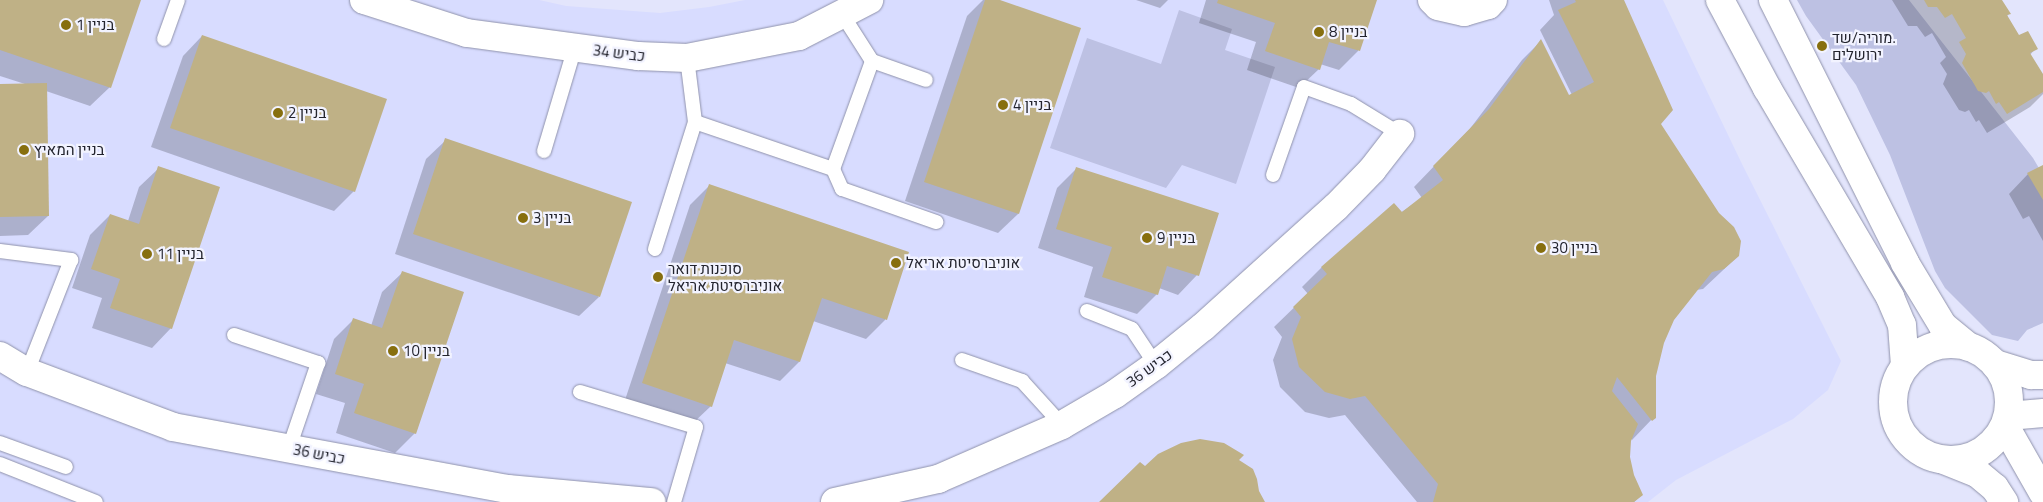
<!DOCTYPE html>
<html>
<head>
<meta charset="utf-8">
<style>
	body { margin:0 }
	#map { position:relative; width:2043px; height:502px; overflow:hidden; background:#e3e5fc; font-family:"Titillium Web",Heebo,sans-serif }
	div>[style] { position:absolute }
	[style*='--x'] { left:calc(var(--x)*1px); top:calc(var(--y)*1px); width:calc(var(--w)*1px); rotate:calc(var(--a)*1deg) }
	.built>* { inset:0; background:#d8dcff }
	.green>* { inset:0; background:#bdc1e3 }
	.shadow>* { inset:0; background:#0003 }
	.building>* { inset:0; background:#bfb186 }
	.roads { filter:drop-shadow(0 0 1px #8f92ab) drop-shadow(0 0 1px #8f92ab) }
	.lane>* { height:14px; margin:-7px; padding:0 7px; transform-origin:7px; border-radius:7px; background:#fff }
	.street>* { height:28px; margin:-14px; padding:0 14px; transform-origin:14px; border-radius:14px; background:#fff }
	.secondary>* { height:28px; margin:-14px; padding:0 14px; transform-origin:14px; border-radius:14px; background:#fff }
	.secondary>.ring { margin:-14px; padding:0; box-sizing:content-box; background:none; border:28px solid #fff; border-radius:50% }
	.dots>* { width:14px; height:14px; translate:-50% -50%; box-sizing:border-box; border:2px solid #f2f3ff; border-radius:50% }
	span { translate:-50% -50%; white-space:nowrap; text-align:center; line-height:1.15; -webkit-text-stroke:4.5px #f2f3ff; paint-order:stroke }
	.poi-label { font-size:15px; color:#23242e }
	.left { translate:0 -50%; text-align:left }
	.street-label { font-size:15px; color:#23242e }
</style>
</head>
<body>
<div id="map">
	<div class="built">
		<i style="clip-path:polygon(0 0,539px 0,566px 6px,660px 13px,709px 7px,745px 0,1663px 0,1743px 166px,1841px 361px,1828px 390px,1793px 419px,1676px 480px,1648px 502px,0 502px)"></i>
	</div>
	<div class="green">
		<i style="clip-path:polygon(1797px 0,1909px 0,2033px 158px,2043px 175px,2043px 323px,2027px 330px,2018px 341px,1992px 335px,1945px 288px,1935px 271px,1890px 155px,1856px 85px,1806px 16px)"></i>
		<i style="clip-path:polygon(1179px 10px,1232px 29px,1225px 50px,1275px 67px,1236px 184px,1182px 165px,1166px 188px,1050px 148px,1087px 38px,1161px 64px)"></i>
	</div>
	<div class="shadow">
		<i style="clip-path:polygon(0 0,139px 0,110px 87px,90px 106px,46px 91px,48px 216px,28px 235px,0 236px,0 85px,25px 84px,0 76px)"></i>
		<i style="clip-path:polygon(983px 0,996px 0,1018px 214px,998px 233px,905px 201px,967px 16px)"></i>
		<i style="clip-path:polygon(1136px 0,1168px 0,1160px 8px)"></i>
		<i style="clip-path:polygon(1206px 0,1375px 0,1358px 51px,1339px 70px,1320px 64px,1319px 69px,1299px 88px,1247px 70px,1256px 42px,1199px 23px)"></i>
		<i style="clip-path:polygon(1549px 0,1623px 0,1660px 124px,1738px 256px,1703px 289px,1696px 290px,1673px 320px,1663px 343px,1655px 375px,1654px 417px,1632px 440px,1630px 437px,1629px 457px,1633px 475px,1641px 495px,1634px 502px,1417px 502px,1345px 415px,1329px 418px,1305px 412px,1280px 387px,1273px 360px,1282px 337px,1274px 327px,1308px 294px,1302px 287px,1322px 267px,1422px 198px,1414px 187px,1469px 130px,1522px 60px,1541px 41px,1568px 97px,1572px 95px,1540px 30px,1554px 15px)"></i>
		<i style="clip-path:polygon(1892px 0,2001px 0,2009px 14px,2007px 16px,2019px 37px,2036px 48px,2030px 55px,2043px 76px,2043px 94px,2030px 107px,1987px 133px,1979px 120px,1976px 122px,1969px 110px,1965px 112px,1959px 110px,1943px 84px,1947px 74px,1940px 63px,1946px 57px,1932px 33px,1925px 37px,1917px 26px,1908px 26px)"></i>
		<i style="clip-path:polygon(202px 36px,354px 191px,334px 211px,151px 147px,183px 56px)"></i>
		<i style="clip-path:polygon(446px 140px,599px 297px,579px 316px,395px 254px,426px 159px)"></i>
		<i style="clip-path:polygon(2043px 166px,2043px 241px,2029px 216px,2023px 219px,2009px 194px,2028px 174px)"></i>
		<i style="clip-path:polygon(159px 168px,171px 328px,152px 348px,92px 328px,102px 298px,72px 288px,90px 235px,110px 215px,128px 221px,139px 187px)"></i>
		<i style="clip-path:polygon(1077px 168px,1197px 275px,1178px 295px,1159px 288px,1157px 294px,1137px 314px,1084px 297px,1093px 267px,1038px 248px,1057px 188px)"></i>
		<i style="clip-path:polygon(709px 186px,908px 253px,885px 320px,866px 339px,813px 321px,799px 362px,780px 381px,725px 363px,711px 406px,691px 425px,624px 403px,690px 205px)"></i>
		<i style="clip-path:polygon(402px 273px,415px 433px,395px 453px,336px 433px,345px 403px,316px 394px,334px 339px,353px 320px,371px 326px,382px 292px)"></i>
	</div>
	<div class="building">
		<i style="clip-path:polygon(0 0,141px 0,111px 88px,0 50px)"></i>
		<i style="clip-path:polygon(985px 0,1000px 0,1081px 28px,1019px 214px,924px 182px)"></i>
		<i style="clip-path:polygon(1218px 0,1377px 0,1360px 51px,1329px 42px,1320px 70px,1265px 51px,1275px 23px,1217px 3px)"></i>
		<i style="clip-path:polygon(1575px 0,1624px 0,1673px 110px,1661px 124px,1719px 213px,1734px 227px,1741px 241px,1739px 256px,1724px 269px,1712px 272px,1674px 320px,1664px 343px,1656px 376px,1656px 418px,1652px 421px,1617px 377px,1612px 391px,1638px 424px,1631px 441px,1630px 457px,1634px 475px,1643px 495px,1634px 502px,1433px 502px,1438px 484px,1365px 396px,1350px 399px,1325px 392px,1299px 367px,1292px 339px,1301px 317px,1293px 307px,1327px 274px,1321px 267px,1394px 203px,1402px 212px,1443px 180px,1433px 166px,1489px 109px,1541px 39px,1569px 95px,1594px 82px,1558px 10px,1576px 2px)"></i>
		<i style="clip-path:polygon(1924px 0,2002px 0,2011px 14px,2007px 15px,2019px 35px,2028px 31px,2038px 49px,2030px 53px,2043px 74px,2043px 92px,2007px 114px,1999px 102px,1996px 104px,1989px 91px,1986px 93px,1978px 91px,1962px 63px,1966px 54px,1959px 42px,1966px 38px,1952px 14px,1945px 18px,1937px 7px,1928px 7px)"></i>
		<i style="clip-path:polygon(202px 35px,387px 99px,355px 192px,170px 128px)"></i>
		<i style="clip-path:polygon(47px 83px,49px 216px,0 217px,0 84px)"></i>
		<i style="clip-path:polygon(445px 138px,632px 202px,600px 297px,413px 234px)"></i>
		<i style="clip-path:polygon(2043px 165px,2043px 200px,2027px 173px)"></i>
		<i style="clip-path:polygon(158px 166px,220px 187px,172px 329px,110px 308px,120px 279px,91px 269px,110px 214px,139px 224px)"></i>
		<i style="clip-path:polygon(1076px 167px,1219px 213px,1199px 276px,1167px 266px,1158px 295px,1102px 277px,1112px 247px,1056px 229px)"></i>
		<i style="clip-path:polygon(709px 184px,909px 252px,887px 320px,822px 298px,800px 362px,734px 340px,712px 407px,642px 383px)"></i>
		<i style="clip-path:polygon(402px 271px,464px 292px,416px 434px,354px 413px,364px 384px,335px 374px,353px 318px,382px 328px)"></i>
		<i style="clip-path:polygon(1200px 439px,1224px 443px,1244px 455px,1239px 460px,1253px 469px,1257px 479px,1259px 491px,1265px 502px,1099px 502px,1140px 462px,1145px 466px,1158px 454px,1181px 443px)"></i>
	</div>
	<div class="roads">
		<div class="lane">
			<i style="--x:164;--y:39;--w:41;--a:-70.3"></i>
			<i style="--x:872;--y:61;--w:57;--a:19.4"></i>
			<i style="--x:695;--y:122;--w:146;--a:18.8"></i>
			<i style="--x:833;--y:169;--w:22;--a:66"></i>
			<i style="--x:842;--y:189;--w:100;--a:19.3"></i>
			<i style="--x:544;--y:151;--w:109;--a:-73.4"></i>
			<i style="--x:833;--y:169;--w:115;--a:-70.1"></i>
			<i style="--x:872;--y:61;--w:56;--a:-122.6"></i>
			<i style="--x:1273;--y:175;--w:93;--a:-70.6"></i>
			<i style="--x:1304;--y:87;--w:50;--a:19.9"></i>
			<i style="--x:1351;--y:104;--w:57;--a:31.5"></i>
			<i style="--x:655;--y:249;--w:133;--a:-72.5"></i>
			<i style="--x:695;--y:122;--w:64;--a:-97.1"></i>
			<i style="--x:0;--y:251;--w:72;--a:7.2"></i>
			<i style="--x:71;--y:260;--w:120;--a:111.4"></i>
			<i style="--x:1087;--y:311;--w:48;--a:21.8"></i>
			<i style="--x:1132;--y:329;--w:43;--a:56.3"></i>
			<i style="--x:234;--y:335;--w:89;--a:18.4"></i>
			<i style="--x:318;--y:363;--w:90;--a:108.8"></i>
			<i style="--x:962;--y:360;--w:64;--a:19.3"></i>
			<i style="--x:1022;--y:381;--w:59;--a:47.7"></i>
			<i style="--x:580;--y:392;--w:121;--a:16.8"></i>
			<i style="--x:696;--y:427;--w:78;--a:106.3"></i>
			<i style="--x:0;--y:443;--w:70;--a:20"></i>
			<i style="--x:0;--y:464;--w:103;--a:21.6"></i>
		</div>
		<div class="street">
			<i style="--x:364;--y:0;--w:108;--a:17.8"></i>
			<i style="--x:467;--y:33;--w:173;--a:7.7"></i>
			<i style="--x:638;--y:56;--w:49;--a:2.3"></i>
			<i style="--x:687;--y:58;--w:114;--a:-11.1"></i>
			<i style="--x:799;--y:36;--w:79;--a:-27.2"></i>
			<i style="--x:1432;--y:0;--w:8;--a:45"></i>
			<i style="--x:1438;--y:6;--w:27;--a:13"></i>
			<i style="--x:1464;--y:12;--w:25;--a:-16"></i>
			<i style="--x:1488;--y:5;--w:7;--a:-45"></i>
			<i style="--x:0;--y:356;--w:31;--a:31"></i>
			<i style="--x:27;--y:372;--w:156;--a:20.6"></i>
			<i style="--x:173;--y:427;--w:341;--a:10.5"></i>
			<i style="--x:508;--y:489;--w:144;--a:5.2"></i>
			<i style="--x:835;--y:502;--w:106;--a:-12.6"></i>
			<i style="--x:938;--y:479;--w:135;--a:-23.5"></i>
			<i style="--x:1062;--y:425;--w:61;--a:-30.3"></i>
			<i style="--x:1115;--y:394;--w:50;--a:-35.3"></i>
			<i style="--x:1156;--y:365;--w:60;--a:-39"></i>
			<i style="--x:1203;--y:327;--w:179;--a:-42.1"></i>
			<i style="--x:1336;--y:207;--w:52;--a:-45.8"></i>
			<i style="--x:1372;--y:170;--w:46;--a:-52.1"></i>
		</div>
		<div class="secondary">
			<i style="--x:1720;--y:0;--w:100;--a:61.9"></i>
			<i style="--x:1767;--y:88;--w:243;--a:59.5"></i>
			<i style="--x:1890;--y:297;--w:30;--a:67"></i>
			<i style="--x:1902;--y:325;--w:41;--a:85.8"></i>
			<i style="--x:1773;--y:0;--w:294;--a:63.3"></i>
			<i style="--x:1905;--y:263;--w:74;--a:58.9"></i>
			<i style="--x:1943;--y:326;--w:33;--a:39"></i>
			<i class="ring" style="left:1893px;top:344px;width:88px;height:88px"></i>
			<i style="--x:1995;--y:364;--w:38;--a:17"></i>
			<i style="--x:2031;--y:375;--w:12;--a:0"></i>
			<i style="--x:2008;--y:416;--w:35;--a:-5"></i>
			<i style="--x:2005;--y:426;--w:77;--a:60.4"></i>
			<i style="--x:1944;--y:460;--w:35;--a:22"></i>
			<i style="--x:1977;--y:473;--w:23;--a:40"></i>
			<i style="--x:1995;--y:488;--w:17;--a:57"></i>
		</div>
	</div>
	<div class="dots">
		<i style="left:66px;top:25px;background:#876f0f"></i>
		<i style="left:1319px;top:32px;background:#876f0f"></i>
		<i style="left:1822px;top:46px;background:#876f0f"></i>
		<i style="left:1003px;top:105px;background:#876f0f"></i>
		<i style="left:278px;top:113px;background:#876f0f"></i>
		<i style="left:24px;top:150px;background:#876f0f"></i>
		<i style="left:523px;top:218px;background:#876f0f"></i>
		<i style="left:1147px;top:238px;background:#876f0f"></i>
		<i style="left:1541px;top:248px;background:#876f0f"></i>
		<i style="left:147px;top:254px;background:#876f0f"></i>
		<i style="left:896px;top:263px;background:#876f0f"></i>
		<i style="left:658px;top:277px;background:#876f0f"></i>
		<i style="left:393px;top:351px;background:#876f0f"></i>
	</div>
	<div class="poi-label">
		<span class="left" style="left:76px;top:25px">בניין 1</span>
		<span class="left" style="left:1329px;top:32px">בניין 8</span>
		<span class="left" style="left:1832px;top:46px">מוריה/שד.<br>ירושלים</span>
		<span class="left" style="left:1013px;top:105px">בניין 4</span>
		<span class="left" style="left:288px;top:113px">בניין 2</span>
		<span class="left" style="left:34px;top:150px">בניין המאיץ</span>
		<span class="left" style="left:533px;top:218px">בניין 3</span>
		<span class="left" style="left:1157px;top:238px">בניין 9</span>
		<span class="left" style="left:1551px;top:248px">בניין 30</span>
		<span class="left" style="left:157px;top:254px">בניין 11</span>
		<span class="left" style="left:906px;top:263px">אוניברסיטת אריאל</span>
		<span class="left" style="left:668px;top:277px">סוכנות דואר<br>אוניברסיטת אריאל</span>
		<span class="left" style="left:403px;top:351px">בניין 10</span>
	</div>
	<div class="street-label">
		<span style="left:619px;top:53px;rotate:7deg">כביש 34</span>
		<span style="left:1149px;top:368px;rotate:-36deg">כביש 36</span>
		<span style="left:319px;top:454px;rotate:11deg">כביש 36</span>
	</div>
</div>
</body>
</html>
